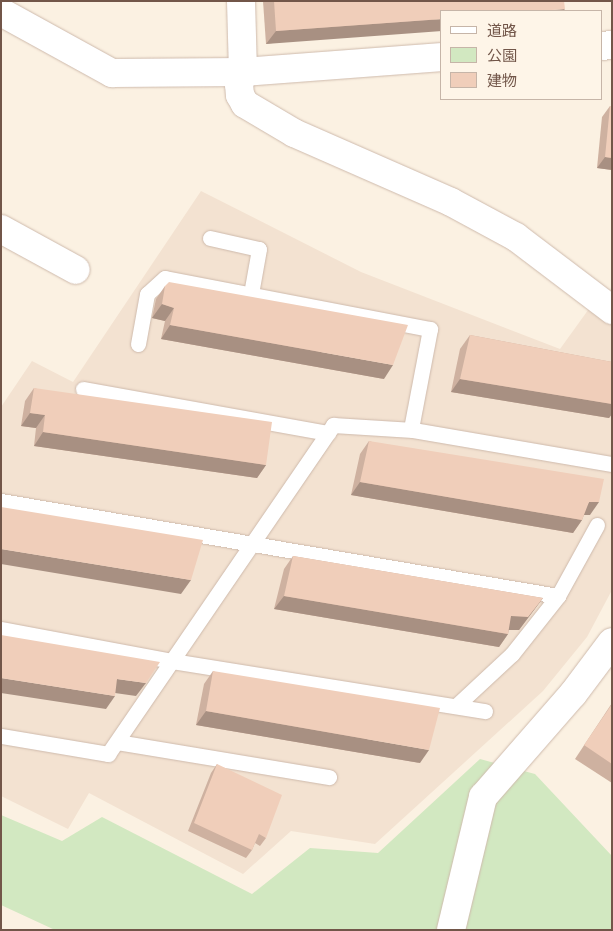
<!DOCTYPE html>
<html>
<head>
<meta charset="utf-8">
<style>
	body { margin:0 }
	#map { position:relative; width:613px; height:931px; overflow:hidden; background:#fbf1e2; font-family:Roboto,"Noto Sans JP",sans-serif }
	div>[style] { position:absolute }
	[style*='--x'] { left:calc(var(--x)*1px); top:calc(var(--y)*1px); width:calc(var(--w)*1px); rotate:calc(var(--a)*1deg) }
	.residential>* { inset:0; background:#f3e2d1 }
	.green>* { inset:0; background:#d2e8c1 }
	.roads { filter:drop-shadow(0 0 1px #cebaac) drop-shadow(0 0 1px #cebaac) }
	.lane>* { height:15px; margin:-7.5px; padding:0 7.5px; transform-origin:7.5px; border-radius:7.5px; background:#fff }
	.street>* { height:28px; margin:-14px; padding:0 14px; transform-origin:14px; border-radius:14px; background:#fff }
	.wall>* { inset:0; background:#ceb1a0 }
	.shaded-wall>* { inset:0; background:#a89082 }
	.building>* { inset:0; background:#f0ceba }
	span { translate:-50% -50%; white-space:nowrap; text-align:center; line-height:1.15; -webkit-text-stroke:4px #fef5e8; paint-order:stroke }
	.frame { position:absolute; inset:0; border:2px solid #725649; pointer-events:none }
	.legend { position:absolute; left:440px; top:10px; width:162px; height:90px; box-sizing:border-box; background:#fef5e8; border:1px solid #c6b5a8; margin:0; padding:6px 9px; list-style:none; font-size:15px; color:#725649 }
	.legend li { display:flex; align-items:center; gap:10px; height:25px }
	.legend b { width:25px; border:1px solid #c6b5a8 }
</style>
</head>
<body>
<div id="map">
	<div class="residential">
		<i style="clip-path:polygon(201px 191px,361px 272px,560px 349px,591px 306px,612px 324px,612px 590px,587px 637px,543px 691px,375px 844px,291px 831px,243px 874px,89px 793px,68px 829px,1px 796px,1px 407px,32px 361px,73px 382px)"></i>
	</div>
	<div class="green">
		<i style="clip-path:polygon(480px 759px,535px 774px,612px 856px,612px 930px,55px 930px,1px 905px,1px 815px,62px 841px,102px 817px,252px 894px,310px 848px,378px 853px)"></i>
	</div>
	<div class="roads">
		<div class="lane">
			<i style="--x:210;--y:238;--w:50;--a:12.7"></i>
			<i style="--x:259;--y:249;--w:46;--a:100.1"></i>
			<i style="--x:138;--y:344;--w:51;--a:-79.8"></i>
			<i style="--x:147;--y:294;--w:24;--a:-42"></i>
			<i style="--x:165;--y:278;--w:270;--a:10.9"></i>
			<i style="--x:430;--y:329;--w:102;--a:100.8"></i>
			<i style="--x:83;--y:389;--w:249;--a:10.2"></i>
			<i style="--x:1;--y:501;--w:565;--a:9.68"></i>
			<i style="--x:1;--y:629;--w:174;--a:10.6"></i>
			<i style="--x:172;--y:661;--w:317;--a:9.1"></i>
			<i style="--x:456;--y:706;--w:76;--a:-42.9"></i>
			<i style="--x:512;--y:654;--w:74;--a:-51.6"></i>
			<i style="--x:558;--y:596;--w:81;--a:-61.2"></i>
			<i style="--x:1;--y:736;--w:109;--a:9.5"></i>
			<i style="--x:108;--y:754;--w:399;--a:-55.6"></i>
			<i style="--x:333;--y:425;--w:80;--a:3.6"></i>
			<i style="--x:413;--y:430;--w:202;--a:9.7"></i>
			<i style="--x:117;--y:742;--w:215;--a:9.4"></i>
		</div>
		<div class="street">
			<i style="--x:241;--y:1;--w:71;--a:88.4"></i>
			<i style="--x:243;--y:72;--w:13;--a:108"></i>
			<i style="--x:239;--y:84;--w:11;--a:85"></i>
			<i style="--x:240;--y:95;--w:10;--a:61"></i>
			<i style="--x:245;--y:104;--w:57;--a:30.6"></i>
			<i style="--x:294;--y:133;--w:171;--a:23.7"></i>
			<i style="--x:451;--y:202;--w:74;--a:28.3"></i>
			<i style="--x:516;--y:237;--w:121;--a:37.2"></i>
			<i style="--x:1;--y:12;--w:127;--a:28.8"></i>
			<i style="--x:112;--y:73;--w:131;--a:-0.4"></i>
			<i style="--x:243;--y:72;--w:200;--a:-4.3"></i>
			<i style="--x:602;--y:46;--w:10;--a:-6"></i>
			<i style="--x:1;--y:229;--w:85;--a:28.7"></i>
			<i style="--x:451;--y:930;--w:137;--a:-76.5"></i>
			<i style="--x:483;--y:797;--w:137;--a:-48.9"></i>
			<i style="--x:573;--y:694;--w:65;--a:-53.1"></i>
		</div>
	</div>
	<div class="wall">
		<i style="clip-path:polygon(263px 1px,564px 1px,266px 44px)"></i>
		<i style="clip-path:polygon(610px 106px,612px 170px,597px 168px,602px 117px)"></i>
		<i style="clip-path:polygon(165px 286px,384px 379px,161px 339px,165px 321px,152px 318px,156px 299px)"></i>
		<i style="clip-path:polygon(470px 335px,612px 362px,612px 414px,609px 418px,451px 392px,460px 349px)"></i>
		<i style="clip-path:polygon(34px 388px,266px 465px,257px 478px,34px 446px,36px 428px,21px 426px,25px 401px)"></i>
		<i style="clip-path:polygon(369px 441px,590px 515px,584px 515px,582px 520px,573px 533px,351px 495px,360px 454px)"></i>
		<i style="clip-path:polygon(293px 556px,543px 598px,519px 630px,509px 630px,508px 634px,499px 647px,274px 609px,284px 569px)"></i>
		<i style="clip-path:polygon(213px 671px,420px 763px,196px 725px,204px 684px)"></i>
		<i style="clip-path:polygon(612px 703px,612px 783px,575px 759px)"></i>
		<i style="clip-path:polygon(217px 764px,266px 838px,260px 846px,255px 843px,252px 850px,246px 858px,188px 831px,211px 773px)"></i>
	</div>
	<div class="shaded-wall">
		<i style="clip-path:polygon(565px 9px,563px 11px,539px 11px)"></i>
		<i style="clip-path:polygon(442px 19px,442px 31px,266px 44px,276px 31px)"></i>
		<i style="clip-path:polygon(605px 157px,612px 158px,612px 170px,597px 168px)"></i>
		<i style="clip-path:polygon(162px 304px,174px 308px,165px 321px,152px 318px)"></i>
		<i style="clip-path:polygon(170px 325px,393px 365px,384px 379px,161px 339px)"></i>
		<i style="clip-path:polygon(460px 379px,612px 404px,612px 414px,609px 418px,451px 392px)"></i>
		<i style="clip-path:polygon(30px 413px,45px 415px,36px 428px,21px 426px)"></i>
		<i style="clip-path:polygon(43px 432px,266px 465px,257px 478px,34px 446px)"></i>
		<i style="clip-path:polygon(360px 482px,582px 520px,573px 533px,351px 495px)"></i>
		<i style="clip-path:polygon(589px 502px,599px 502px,590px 515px,580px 515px)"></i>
		<i style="clip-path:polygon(1px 549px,191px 580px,181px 594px,1px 564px)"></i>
		<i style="clip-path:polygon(284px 596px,508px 634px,499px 647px,274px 609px)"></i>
		<i style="clip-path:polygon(543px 598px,519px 630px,502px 630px,511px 616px)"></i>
		<i style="clip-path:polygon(1px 678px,115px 696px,106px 709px,1px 693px)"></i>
		<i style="clip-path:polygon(117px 679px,146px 683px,136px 696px,108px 692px)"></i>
		<i style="clip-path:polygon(206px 711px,429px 750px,420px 763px,196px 725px)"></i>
	</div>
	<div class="building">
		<i style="clip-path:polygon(274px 1px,564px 1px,565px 9px,539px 11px,442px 11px,442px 19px,276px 31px)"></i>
		<i style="clip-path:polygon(610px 106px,612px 106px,612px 158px,605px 157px)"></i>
		<i style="clip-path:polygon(169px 282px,408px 325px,393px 365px,170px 325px,174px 308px,162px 304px,165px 286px)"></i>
		<i style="clip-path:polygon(470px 335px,612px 362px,612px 404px,460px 379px)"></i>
		<i style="clip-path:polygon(34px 388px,272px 422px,266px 465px,43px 432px,45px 415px,30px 413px)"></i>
		<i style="clip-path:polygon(369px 441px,604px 479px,599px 502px,589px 502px,582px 520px,360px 482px)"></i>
		<i style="clip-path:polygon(1px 507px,203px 540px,191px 580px,1px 549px)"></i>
		<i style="clip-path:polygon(293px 556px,543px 598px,528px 617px,511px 616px,508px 634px,284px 596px)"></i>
		<i style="clip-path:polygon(1px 635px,160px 662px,146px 683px,117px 679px,115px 696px,1px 678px)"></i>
		<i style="clip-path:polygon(213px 671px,440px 708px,429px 750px,206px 711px)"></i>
		<i style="clip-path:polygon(612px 704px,612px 764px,584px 745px)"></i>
		<i style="clip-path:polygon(217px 764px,282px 795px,266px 838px,259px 834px,252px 850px,194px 823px)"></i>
	</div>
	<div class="frame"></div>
	<ul class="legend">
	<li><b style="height:6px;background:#fff"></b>道路</li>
	<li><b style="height:14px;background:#d2e8c1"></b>公園</li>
	<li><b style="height:14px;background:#f0ceba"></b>建物</li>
	</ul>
</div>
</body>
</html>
